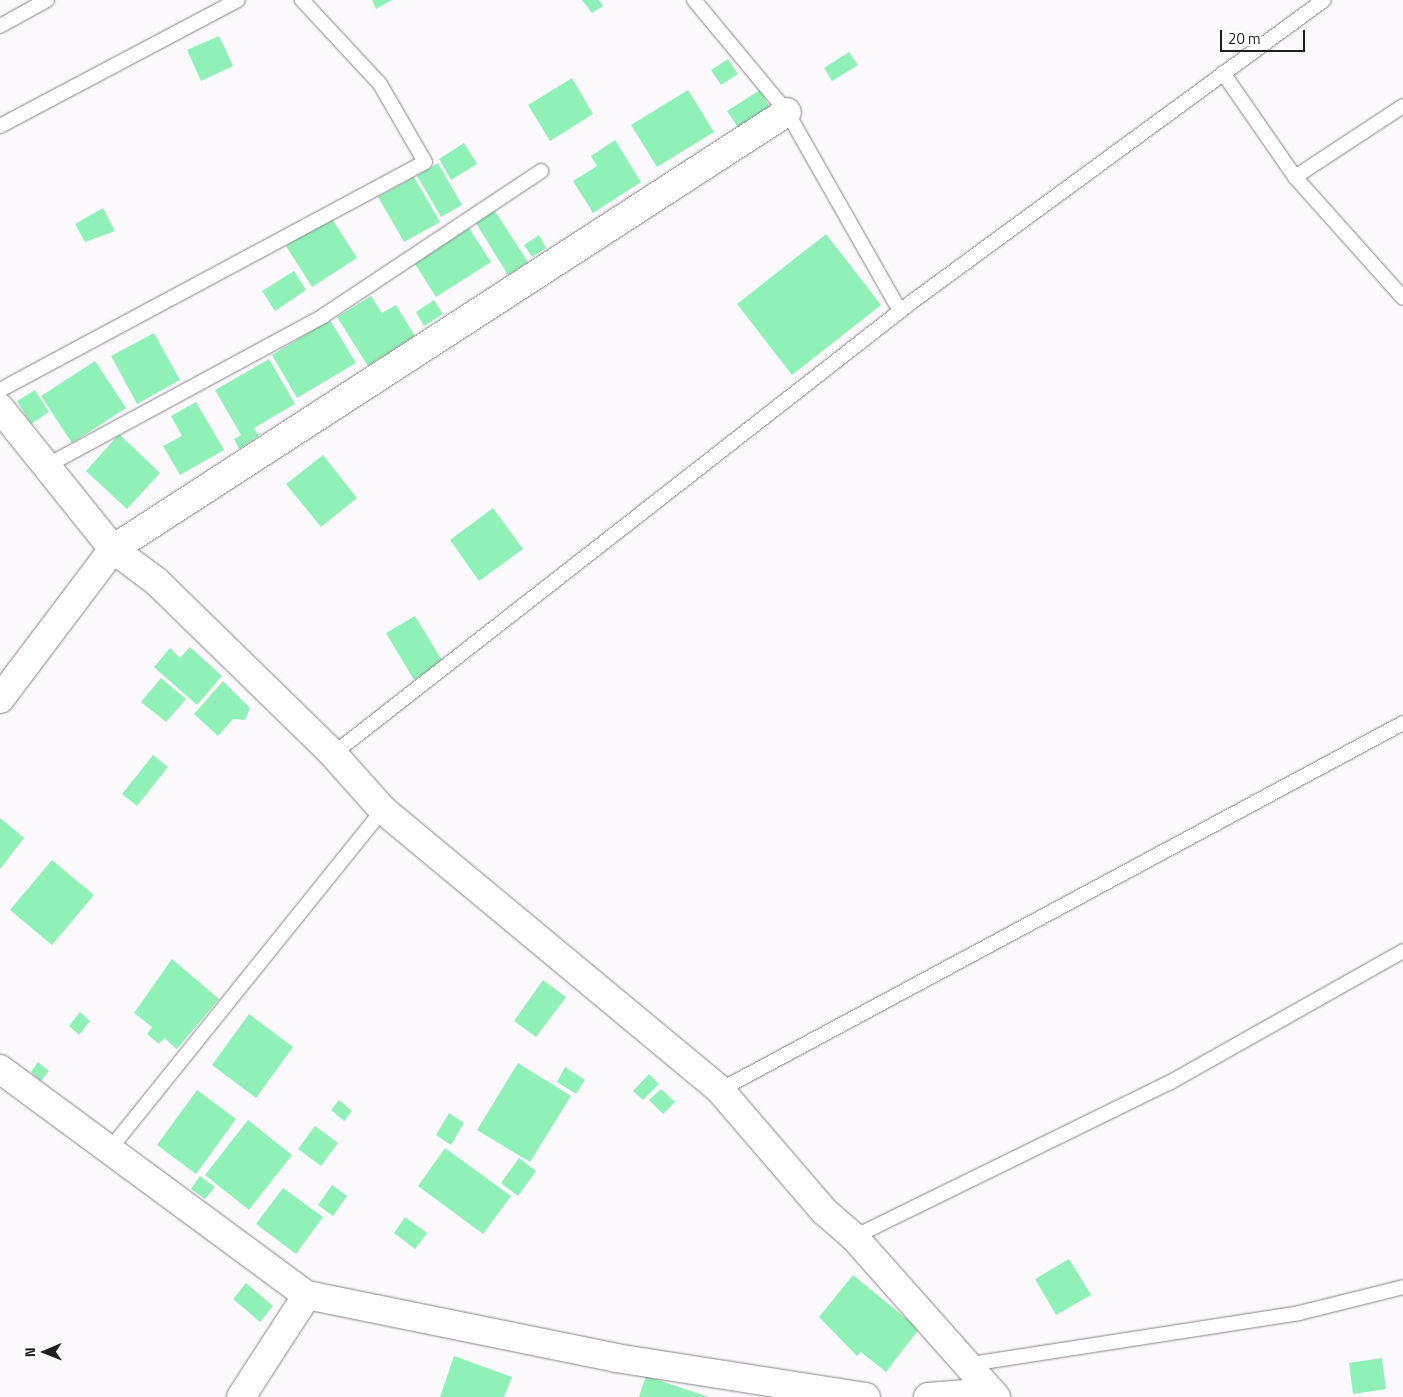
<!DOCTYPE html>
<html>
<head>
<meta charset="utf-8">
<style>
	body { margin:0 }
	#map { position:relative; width:1403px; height:1397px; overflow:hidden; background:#fcf9fc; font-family:"Titillium Web",sans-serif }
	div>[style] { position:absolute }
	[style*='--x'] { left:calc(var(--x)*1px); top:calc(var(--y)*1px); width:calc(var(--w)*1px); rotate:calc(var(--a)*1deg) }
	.building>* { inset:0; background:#90f1b8 }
	.roads { filter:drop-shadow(0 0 1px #868386) drop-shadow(0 0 1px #868386) }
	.lane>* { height:14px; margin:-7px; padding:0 7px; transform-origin:7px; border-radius:7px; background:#fff }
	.street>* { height:28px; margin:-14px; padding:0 14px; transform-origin:14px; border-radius:14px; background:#fff }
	span { translate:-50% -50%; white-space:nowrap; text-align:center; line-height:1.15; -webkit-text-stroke:4px #fff; paint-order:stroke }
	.north { position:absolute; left:20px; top:1327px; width:50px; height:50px; -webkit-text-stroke:4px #fff; paint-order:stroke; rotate:269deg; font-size:14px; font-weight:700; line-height:20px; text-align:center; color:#201f20 }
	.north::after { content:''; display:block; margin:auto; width:18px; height:22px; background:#201f20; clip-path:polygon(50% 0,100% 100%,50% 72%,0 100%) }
	.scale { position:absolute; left:1220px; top:30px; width:85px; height:22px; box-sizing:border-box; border:2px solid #201f20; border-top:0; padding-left:6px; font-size:15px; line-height:18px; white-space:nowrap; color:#201f20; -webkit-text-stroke:4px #fff; paint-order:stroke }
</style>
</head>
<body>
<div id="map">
	<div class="building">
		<i style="clip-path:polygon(372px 0,392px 0,376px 9px)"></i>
		<i style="clip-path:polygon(582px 0,599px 0,603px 6px,592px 13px)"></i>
		<i style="clip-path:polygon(219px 36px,233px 66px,201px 81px,187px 50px)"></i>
		<i style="clip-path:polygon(849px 52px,858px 65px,832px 81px,824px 68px)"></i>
		<i style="clip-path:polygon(728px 59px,738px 74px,721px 85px,711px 70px)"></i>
		<i style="clip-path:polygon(572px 78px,593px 114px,550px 141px,528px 105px)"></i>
		<i style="clip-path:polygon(688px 90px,714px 132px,657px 167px,631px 125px)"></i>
		<i style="clip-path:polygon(760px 90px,771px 109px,739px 129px,727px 111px)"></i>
		<i style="clip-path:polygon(615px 140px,641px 182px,593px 213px,573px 181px,597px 166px,591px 156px)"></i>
		<i style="clip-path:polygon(464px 143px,477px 164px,451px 180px,439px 159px)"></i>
		<i style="clip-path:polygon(438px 163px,462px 205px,441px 217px,417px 176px)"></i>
		<i style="clip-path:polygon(414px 177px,440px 222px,404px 242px,378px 197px)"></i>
		<i style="clip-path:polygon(103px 208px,115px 231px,85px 242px,75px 224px)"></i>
		<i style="clip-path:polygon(493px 208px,528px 262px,508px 275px,474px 220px)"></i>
		<i style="clip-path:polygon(331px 217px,357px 258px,312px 287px,286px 246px)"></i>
		<i style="clip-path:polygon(469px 228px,491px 262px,436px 297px,415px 264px)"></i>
		<i style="clip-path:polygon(826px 234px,881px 305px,792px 375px,737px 304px)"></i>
		<i style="clip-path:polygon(539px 235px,546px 248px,532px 257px,524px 245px)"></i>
		<i style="clip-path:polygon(294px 271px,306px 290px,275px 311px,262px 291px)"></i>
		<i style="clip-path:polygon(371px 296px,382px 313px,396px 305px,415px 336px,368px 366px,337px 317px)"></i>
		<i style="clip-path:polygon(434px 300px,443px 314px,424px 326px,416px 312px)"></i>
		<i style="clip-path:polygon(330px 320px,356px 363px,297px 398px,272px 355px)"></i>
		<i style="clip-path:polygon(154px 333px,180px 380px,137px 404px,111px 356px)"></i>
		<i style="clip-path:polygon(269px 359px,295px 404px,254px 428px,259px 436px,239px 449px,234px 439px,241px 435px,215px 390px)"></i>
		<i style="clip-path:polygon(95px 361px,126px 408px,72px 443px,41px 396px)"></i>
		<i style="clip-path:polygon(35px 390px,49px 412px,31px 424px,17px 401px)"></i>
		<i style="clip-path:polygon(196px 402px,224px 450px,180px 475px,163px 446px,182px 436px,171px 416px)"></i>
		<i style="clip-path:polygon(119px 434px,160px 473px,127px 509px,86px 471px)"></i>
		<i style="clip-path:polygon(323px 455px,357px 498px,321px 527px,286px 484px)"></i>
		<i style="clip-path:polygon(493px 508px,523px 549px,479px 581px,450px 540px)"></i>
		<i style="clip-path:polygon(415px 616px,443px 662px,414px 680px,386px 633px)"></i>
		<i style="clip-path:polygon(190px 647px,222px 676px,197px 705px,154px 667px,170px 648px,180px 658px)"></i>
		<i style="clip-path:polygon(161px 678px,186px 699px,166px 722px,141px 702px)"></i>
		<i style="clip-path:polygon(223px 681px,250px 708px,245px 720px,233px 719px,218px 736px,194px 714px)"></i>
		<i style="clip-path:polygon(153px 755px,168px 767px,137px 806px,122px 794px)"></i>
		<i style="clip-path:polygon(0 818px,24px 838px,0 869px)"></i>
		<i style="clip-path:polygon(52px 860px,94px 895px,52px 945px,10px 910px)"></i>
		<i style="clip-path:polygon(172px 959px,219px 999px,177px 1049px,164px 1038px,159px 1044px,147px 1034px,152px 1027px,134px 1013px)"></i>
		<i style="clip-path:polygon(543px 980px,566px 997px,536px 1037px,514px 1021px)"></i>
		<i style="clip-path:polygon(80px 1012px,90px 1021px,79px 1035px,69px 1026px)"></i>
		<i style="clip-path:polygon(249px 1014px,293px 1047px,256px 1098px,212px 1065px)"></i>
		<i style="clip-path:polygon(38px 1062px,49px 1071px,41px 1081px,31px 1072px)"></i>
		<i style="clip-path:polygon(518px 1063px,571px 1096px,530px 1162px,477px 1130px)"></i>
		<i style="clip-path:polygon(565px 1067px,585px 1080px,576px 1094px,557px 1082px)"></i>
		<i style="clip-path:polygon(649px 1074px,659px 1084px,643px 1100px,633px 1091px)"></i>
		<i style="clip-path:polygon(661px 1089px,675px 1102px,663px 1114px,649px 1100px)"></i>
		<i style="clip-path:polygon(197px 1090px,236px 1119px,196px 1174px,157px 1145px)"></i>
		<i style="clip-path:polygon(339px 1100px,352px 1111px,344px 1121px,331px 1110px)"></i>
		<i style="clip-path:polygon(449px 1113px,464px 1123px,451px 1145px,436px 1135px)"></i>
		<i style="clip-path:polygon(248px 1120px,292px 1155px,249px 1210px,205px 1175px)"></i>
		<i style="clip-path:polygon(315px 1126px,338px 1143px,321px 1166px,298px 1149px)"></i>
		<i style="clip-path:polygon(445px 1148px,511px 1196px,483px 1234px,418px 1186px)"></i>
		<i style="clip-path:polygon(519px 1158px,536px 1171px,518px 1196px,501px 1183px)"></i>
		<i style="clip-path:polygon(200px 1176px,215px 1187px,205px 1199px,191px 1189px)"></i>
		<i style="clip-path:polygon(332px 1185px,347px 1196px,333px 1216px,318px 1205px)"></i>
		<i style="clip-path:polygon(283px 1188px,323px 1217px,296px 1254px,256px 1224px)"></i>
		<i style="clip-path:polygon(405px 1217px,427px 1233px,415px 1249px,394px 1233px)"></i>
		<i style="clip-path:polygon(1069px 1259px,1091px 1295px,1056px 1315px,1035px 1279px)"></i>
		<i style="clip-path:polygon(853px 1275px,919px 1329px,886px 1372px,861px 1352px,857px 1356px,819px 1317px)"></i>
		<i style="clip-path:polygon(246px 1283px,273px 1306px,260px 1322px,233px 1299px)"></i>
		<i style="clip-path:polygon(454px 1356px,512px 1377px,504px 1397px,440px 1397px)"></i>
		<i style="clip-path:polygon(1382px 1358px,1386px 1389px,1353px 1394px,1349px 1363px)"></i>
		<i style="clip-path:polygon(646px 1376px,709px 1397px,639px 1397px)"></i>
	</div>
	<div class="roads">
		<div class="lane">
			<i style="--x:694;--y:0;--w:146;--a:50.3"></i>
			<i style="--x:787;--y:112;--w:229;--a:60.4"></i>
			<i style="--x:0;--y:26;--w:54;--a:-29"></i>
			<i style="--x:1223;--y:73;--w:126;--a:55.3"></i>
			<i style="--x:1295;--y:177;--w:162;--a:48.2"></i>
			<i style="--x:0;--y:126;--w:269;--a:-27.9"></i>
			<i style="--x:1295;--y:177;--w:129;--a:-33.3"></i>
			<i style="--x:0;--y:390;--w:482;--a:-28.2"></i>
			<i style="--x:425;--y:162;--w:90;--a:-120"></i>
			<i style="--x:380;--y:84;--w:115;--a:-132.9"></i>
			<i style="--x:48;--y:465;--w:313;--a:-28.4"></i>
			<i style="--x:323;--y:316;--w:262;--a:-33.6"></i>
			<i style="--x:333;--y:754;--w:736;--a:-37.99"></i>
			<i style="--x:913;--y:301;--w:509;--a:-36.22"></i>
			<i style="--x:720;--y:1090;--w:775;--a:-28.25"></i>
			<i style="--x:110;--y:1149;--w:435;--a:-51.2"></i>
			<i style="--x:854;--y:1237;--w:351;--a:-26.1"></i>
			<i style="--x:1169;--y:1083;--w:269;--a:-29.4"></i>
			<i style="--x:964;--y:1365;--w:339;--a:-8.8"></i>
			<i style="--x:1299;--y:1313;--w:107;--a:-14"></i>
		</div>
		<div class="street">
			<i style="--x:0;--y:408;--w:181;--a:51.3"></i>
			<i style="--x:113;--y:549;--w:54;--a:36.7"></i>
			<i style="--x:156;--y:581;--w:248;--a:44.3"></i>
			<i style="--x:333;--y:754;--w:75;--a:48.2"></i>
			<i style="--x:383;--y:810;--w:438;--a:39.7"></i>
			<i style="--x:720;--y:1090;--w:160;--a:49.3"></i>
			<i style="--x:824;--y:1211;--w:40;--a:41"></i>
			<i style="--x:854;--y:1237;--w:214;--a:48.4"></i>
			<i style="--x:0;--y:699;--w:188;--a:-53"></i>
			<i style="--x:113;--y:549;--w:803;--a:-32.96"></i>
			<i style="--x:0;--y:1069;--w:381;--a:36.4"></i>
			<i style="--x:307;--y:1295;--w:315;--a:11.5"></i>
			<i style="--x:616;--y:1358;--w:253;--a:8.9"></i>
			<i style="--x:241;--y:1397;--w:121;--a:-57.1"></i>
			<i style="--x:928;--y:1397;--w:64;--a:-4.5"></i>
		</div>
	</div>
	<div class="north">N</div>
	<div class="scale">20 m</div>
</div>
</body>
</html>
